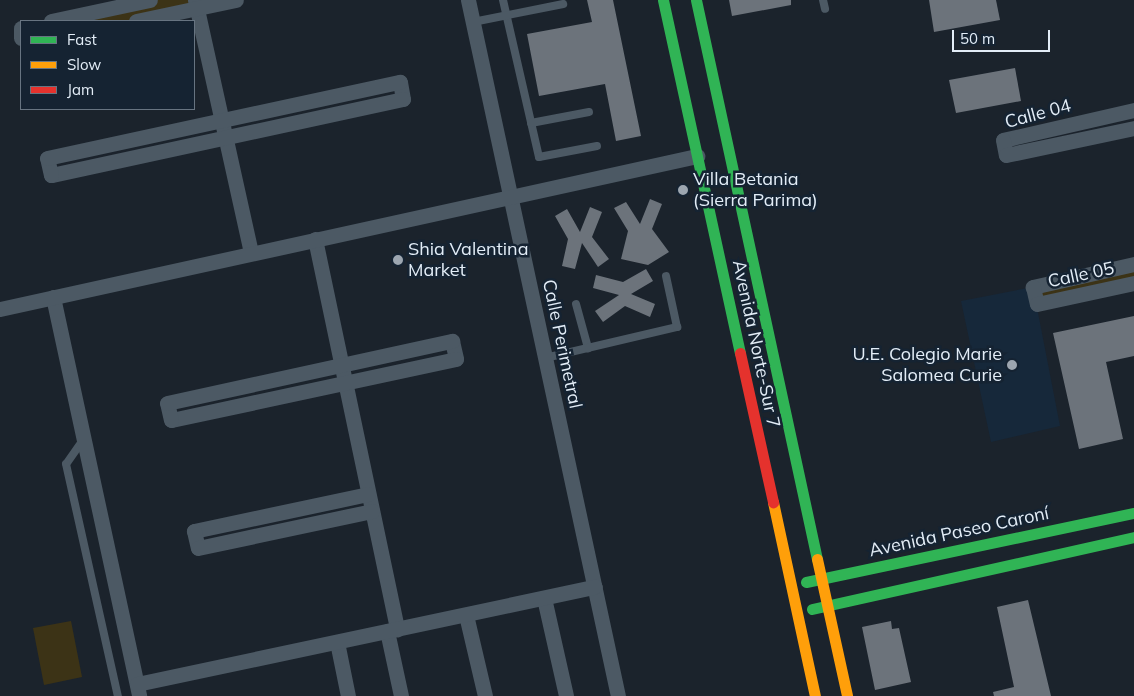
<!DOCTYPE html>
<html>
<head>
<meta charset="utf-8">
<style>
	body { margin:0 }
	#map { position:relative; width:1134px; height:696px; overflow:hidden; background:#1b232c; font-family:Mulish,sans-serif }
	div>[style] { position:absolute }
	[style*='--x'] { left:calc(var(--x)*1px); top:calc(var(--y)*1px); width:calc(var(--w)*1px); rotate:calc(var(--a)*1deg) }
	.built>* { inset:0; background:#16283a }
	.green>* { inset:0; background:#3c3316 }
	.building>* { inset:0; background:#6c737b }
	.lane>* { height:8px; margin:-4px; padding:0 4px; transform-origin:4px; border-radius:4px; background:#4c5964 }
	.street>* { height:15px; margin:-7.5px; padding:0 7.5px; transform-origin:7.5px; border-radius:7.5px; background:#4c5964 }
	.fast>* { height:11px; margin:-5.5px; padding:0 5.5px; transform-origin:5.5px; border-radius:5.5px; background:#30b455 }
	.slow>* { height:11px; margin:-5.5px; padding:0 5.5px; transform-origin:5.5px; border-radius:5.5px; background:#ff9f0a }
	.jam>* { height:11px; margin:-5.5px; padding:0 5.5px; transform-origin:5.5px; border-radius:5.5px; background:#e5322d }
	.dots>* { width:14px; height:14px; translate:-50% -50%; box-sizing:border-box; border:2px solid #152332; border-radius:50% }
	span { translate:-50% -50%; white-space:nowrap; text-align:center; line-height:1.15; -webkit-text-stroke:5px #152332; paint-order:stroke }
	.street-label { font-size:18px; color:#e3edf7 }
	.poi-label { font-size:18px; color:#e3edf7 }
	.left { translate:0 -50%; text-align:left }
	.right { translate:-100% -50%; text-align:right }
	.legend { position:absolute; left:20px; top:20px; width:175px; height:90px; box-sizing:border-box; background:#152332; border:1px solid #677481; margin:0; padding:6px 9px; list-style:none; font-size:15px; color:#e3edf7 }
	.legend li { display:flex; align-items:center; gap:10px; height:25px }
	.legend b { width:25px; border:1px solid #677481 }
	.scale { position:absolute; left:952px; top:30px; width:98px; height:22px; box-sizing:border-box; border:2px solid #e3edf7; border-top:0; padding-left:6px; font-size:15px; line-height:18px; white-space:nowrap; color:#e3edf7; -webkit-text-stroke:4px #152332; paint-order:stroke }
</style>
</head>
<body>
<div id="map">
	<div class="built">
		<i style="clip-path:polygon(1033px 287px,1060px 426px,991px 442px,961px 301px)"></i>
	</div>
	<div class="green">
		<i style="clip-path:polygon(150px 0,236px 0,136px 21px,51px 21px)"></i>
		<i style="clip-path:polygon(1134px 264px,1134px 283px,1037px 304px,1033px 287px)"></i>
		<i style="clip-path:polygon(71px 621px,82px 677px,44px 685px,33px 628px)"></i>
	</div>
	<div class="building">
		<i style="clip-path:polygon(587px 0,613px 0,641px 136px,616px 141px,605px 84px,539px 96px,527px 34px,592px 22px)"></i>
		<i style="clip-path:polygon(729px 0,791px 0,791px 5px,732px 16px)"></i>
		<i style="clip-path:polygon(929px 0,996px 0,1000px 20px,934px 32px)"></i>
		<i style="clip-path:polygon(1015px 68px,1021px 101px,956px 113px,949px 80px)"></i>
		<i style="clip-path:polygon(650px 199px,662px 204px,652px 229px,669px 252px,648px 265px,621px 259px,628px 231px,614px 208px,626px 202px,640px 224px)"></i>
		<i style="clip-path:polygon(590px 207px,602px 212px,592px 237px,609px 259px,598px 267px,582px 243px,575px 269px,562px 266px,568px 239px,555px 216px,567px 209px,580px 232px)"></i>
		<i style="clip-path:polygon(646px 269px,653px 281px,631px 294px,655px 304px,650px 317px,625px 306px,603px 322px,595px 311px,619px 295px,593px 288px,596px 275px,623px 282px)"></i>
		<i style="clip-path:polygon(1134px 316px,1134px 356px,1106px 362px,1123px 439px,1079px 449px,1053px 333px)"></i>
		<i style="clip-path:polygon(1028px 600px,1051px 696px,994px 696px,993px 692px,1014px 687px,997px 607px)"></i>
		<i style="clip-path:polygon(891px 621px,892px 629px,899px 628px,911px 682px,875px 690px,862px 627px)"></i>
	</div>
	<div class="lane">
		<i style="--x:503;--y:0;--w:161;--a:77.1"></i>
		<i style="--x:539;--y:157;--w:59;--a:-10.7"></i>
		<i style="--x:823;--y:0;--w:9;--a:77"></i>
		<i style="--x:473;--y:22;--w:92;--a:-11.3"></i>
		<i style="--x:531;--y:123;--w:59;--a:-10.7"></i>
		<i style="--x:576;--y:304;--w:46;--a:74.7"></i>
		<i style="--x:545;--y:358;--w:136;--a:-13.2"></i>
		<i style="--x:677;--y:327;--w:52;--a:-102.2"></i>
		<i style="--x:83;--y:440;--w:29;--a:125"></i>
		<i style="--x:66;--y:464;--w:238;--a:77.4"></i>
	</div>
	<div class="street">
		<i style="--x:195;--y:0;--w:259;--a:77.5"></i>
		<i style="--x:468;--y:0;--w:712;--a:77.84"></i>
		<i style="--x:51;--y:21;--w:101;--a:-12"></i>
		<i style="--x:136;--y:21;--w:102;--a:-11.9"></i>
		<i style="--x:21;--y:28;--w:10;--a:90"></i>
		<i style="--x:400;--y:82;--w:17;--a:80"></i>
		<i style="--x:403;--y:99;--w:360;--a:167.8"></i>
		<i style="--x:51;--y:175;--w:17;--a:-103"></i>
		<i style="--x:47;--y:158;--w:361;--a:-12.2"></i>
		<i style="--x:1134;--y:110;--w:134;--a:167.1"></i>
		<i style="--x:1003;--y:140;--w:15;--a:79"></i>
		<i style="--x:1006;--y:155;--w:131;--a:-11.9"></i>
		<i style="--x:315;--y:239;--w:399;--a:78.1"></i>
		<i style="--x:1134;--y:264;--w:104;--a:167.2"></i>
		<i style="--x:1033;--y:287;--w:17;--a:77"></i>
		<i style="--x:1037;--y:304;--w:99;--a:-12.2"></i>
		<i style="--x:53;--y:297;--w:408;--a:77.8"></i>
		<i style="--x:0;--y:309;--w:714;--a:-12.38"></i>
		<i style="--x:452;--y:341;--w:18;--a:77"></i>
		<i style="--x:456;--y:359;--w:291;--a:167.9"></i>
		<i style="--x:171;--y:420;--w:17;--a:-103"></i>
		<i style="--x:167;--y:403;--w:292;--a:-12.3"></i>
		<i style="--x:368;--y:494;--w:178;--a:168"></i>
		<i style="--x:194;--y:531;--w:17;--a:77"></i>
		<i style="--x:198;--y:548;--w:178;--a:-12"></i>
		<i style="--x:544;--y:598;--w:100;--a:77.3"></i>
		<i style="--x:466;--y:615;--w:83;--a:76.8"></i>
		<i style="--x:387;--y:631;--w:66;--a:77.8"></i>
		<i style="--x:337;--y:642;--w:55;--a:78.5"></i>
		<i style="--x:137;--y:684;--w:468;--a:-12"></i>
	</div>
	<div class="fast">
		<i style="--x:663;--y:0;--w:361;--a:77.7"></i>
		<i style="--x:696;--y:0;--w:572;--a:77.79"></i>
		<i style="--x:806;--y:582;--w:335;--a:-11.9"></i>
		<i style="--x:812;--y:609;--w:330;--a:-12.6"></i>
	</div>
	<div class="slow">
		<i style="--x:773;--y:502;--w:198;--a:77.8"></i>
		<i style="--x:817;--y:559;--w:140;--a:77.6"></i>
	</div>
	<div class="jam">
		<i style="--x:740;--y:353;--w:153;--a:77.5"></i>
	</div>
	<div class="dots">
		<i style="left:683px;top:190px;background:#9da6b0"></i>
		<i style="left:398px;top:260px;background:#9da6b0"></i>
		<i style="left:1012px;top:365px;background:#9da6b0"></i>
	</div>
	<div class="street-label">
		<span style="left:1038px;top:114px;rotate:-15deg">Calle 04</span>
		<span style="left:1081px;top:275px;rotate:-12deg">Calle 05</span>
		<span style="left:562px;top:344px;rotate:78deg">Calle Perimetral</span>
		<span style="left:756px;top:344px;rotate:78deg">Avenida Norte-Sur 7</span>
		<span style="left:959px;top:532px;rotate:-12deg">Avenida Paseo Caroní</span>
	</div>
	<div class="poi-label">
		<span class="left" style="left:693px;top:190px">Villa Betania<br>(Sierra Parima)</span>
		<span class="left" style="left:408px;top:260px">Shia Valentina<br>Market</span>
		<span class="right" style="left:1002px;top:365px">U.E. Colegio Marie<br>Salomea Curie</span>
	</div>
	<ul class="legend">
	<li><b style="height:6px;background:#30b455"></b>Fast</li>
	<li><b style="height:6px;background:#ff9f0a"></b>Slow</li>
	<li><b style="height:6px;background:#e5322d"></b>Jam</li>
	</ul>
	<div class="scale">50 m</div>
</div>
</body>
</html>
